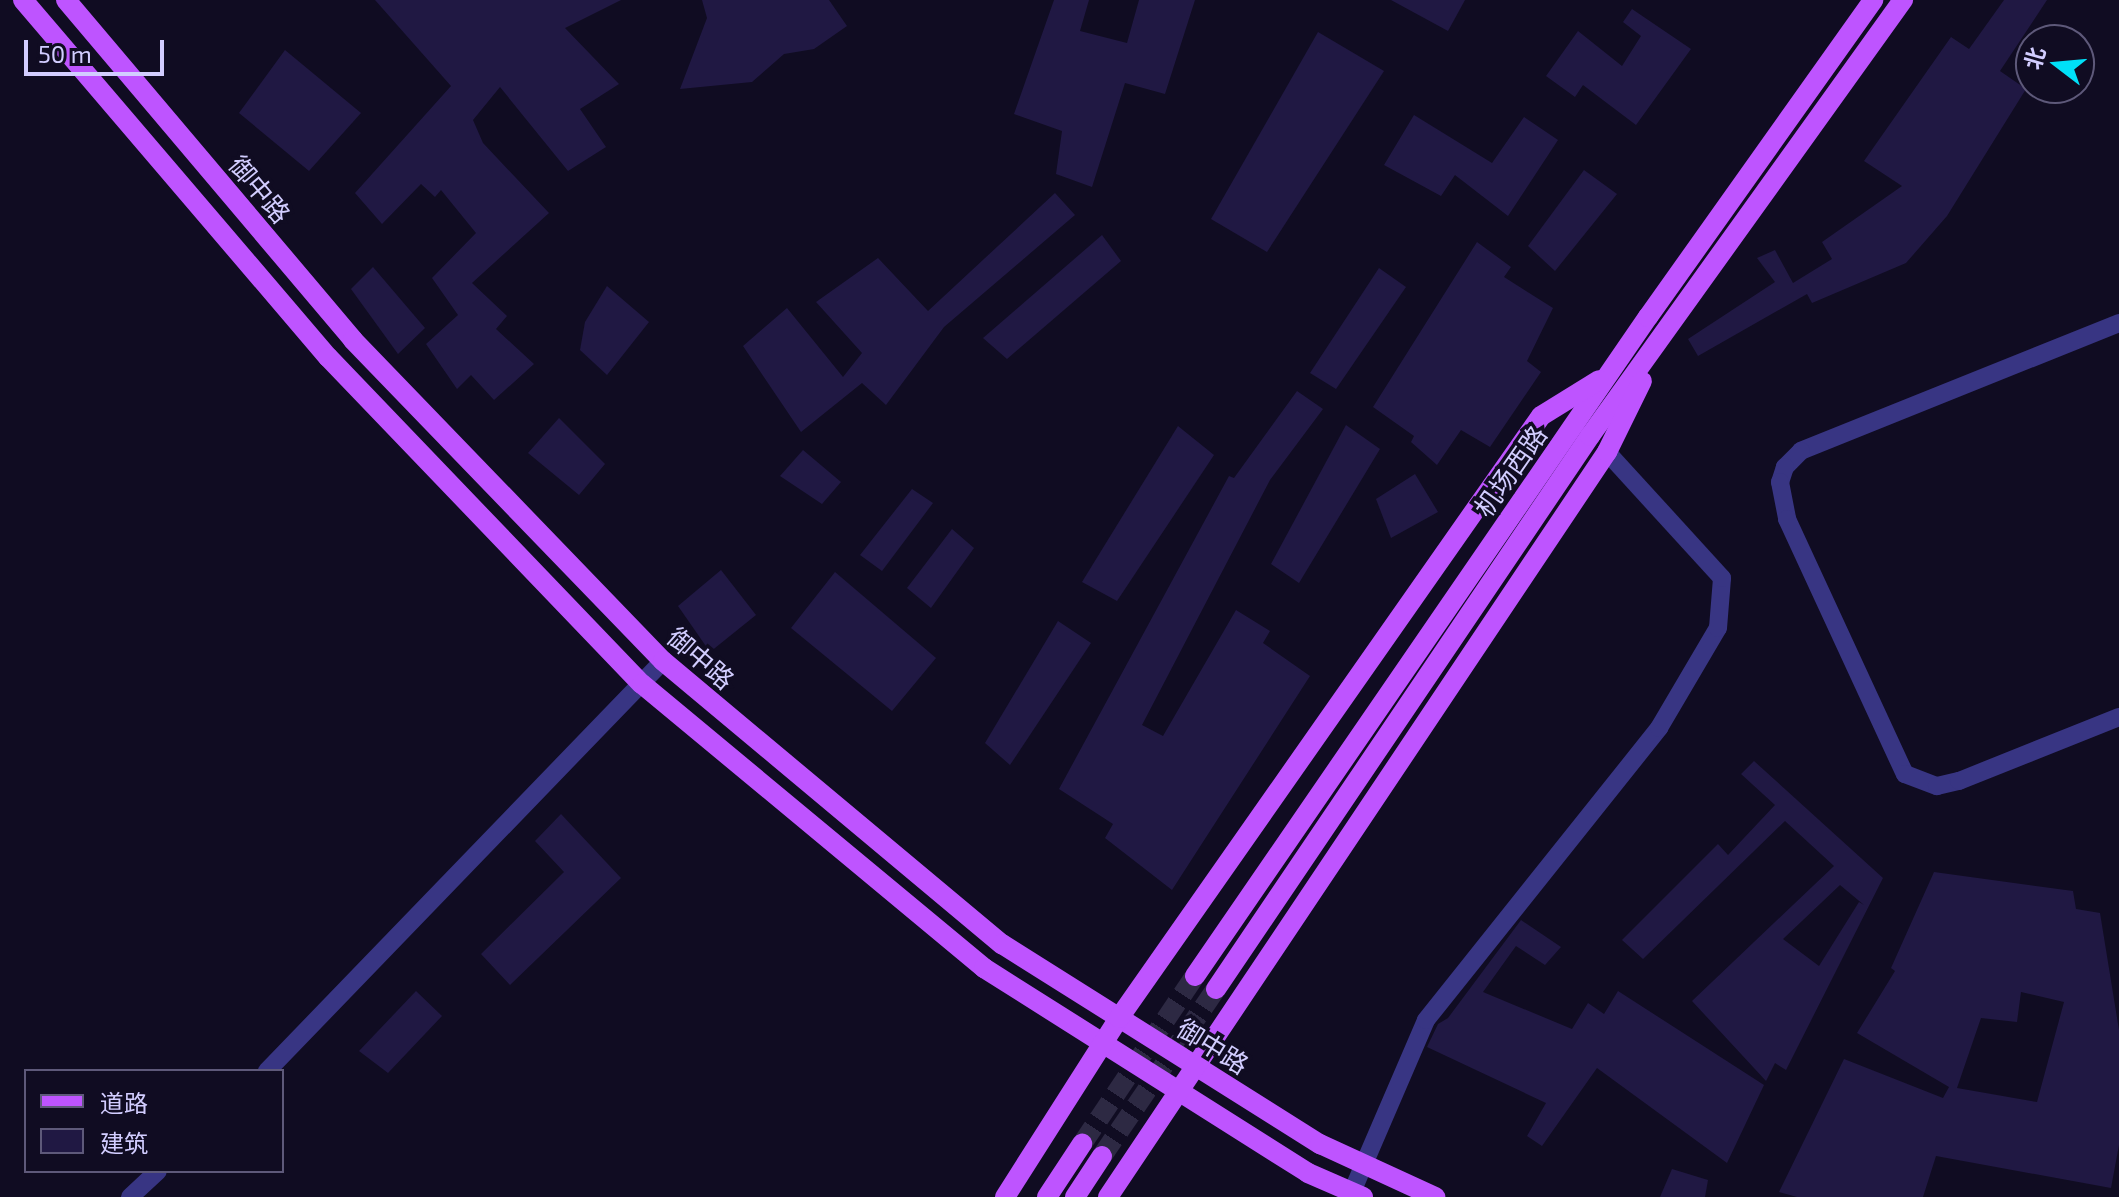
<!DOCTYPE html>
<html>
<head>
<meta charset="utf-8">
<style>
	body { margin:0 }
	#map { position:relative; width:2119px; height:1197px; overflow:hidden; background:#100c22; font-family:"Exo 2","Noto Sans SC",sans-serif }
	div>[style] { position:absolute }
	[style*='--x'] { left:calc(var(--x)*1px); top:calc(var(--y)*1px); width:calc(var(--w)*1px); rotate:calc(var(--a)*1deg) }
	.building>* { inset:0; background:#201843 }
	.major-tunnel>* { height:20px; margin-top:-10px; transform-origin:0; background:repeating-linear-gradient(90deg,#2d2943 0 20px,transparent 0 30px) }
	.minor>* { height:18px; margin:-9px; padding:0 9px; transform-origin:9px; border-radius:9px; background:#383583 }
	.major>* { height:20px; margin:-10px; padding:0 10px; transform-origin:10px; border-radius:10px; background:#be54ff }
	span { translate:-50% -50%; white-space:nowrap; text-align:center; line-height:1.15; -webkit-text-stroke:7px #100c22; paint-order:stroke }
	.street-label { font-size:26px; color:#d2cdff }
	.legend { position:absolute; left:24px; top:1069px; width:260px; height:104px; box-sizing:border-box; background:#100c22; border:2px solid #5e597a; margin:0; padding:10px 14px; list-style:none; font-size:24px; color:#d2cdff }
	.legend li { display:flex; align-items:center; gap:16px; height:40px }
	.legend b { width:40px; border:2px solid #5e597a }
	.north { position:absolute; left:2015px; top:24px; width:80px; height:80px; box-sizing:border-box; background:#100c22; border:2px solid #5e597a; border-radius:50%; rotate:286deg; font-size:22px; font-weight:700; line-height:32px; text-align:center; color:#d2cdff }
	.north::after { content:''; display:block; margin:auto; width:28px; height:36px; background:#00e0f8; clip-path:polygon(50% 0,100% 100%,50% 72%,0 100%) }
	.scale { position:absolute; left:24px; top:40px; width:140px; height:36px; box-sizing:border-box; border:4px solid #d2cdff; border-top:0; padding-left:10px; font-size:24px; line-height:28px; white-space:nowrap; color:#d2cdff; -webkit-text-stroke:6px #100c22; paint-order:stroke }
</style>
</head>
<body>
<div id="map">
	<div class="building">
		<i style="clip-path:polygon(375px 0,621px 0,565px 28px,619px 84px,580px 109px,606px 147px,568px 171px,500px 87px,473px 120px,483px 143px,549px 213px,472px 283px,507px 316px,496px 329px,534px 364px,494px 400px,471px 375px,457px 389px,426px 344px,458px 315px,432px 278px,476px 233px,441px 190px,435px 197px,421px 184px,382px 224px,355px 193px,451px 86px)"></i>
		<i style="clip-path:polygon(702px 0,829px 0,847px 26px,814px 49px,784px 54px,752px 82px,680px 89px,707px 18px)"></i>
		<i style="clip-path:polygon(1054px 0,1089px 0,1080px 31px,1127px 43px,1139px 0,1195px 0,1165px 94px,1125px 83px,1092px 187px,1056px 174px,1062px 131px,1014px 114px)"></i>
		<i style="clip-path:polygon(1391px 0,1465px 0,1448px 31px)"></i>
		<i style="clip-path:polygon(2004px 0,2047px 0,2000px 71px,2026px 89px,1947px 216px,1906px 263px,1812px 303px,1807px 294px,1698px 356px,1688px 339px,1775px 282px,1757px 258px,1775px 250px,1793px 283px,1832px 259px,1822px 242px,1902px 186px,1864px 161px,1951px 37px,1969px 49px)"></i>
		<i style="clip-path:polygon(1632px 9px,1691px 49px,1636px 125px,1583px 85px,1575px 97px,1546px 76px,1578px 31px,1622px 66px,1641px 36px,1623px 22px)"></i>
		<i style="clip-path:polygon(1318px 32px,1384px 71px,1267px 252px,1211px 219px)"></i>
		<i style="clip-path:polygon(285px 50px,361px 113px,309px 171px,239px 113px)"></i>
		<i style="clip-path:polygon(1414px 115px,1492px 163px,1524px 117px,1558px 140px,1508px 216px,1455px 175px,1441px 196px,1384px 165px)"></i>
		<i style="clip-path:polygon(1584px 170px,1617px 194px,1555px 271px,1528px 246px)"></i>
		<i style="clip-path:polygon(1055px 193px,1075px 215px,944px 327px,886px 405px,862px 383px,801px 432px,743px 346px,787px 308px,843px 377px,862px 353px,816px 302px,878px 258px,928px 311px)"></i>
		<i style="clip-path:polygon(1102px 235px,1121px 261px,1007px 359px,983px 338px)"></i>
		<i style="clip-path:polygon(1477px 242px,1511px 267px,1504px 277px,1553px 308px,1527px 361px,1541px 372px,1490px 447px,1461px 430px,1437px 465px,1411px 442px,1414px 436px,1373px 407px)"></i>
		<i style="clip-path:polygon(373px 267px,425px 328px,398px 354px,351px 289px)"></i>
		<i style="clip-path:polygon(1379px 268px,1406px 287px,1336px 389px,1310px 373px)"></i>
		<i style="clip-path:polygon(607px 286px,649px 322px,607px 375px,580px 350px,585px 322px)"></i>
		<i style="clip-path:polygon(1297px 391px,1323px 409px,1270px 480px,1142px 725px,1163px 736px,1236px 610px,1270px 631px,1263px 643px,1310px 676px,1172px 890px,1105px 838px,1113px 824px,1059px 789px,1229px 476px,1234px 478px)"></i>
		<i style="clip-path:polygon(559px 418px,605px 464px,579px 495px,528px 453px)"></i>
		<i style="clip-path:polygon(1346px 425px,1380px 449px,1299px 583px,1271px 564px)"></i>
		<i style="clip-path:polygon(1178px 426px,1214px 455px,1117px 601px,1082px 582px)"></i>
		<i style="clip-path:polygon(803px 450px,841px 482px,822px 504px,780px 476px)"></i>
		<i style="clip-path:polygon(1415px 474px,1438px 512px,1391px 538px,1376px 499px)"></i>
		<i style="clip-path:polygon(912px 489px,933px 503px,882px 571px,860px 555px)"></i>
		<i style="clip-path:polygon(952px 529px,974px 548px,931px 608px,907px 588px)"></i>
		<i style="clip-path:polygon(721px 570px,756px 615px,710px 652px,678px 606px)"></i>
		<i style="clip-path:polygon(835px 572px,936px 658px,892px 711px,791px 628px)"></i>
		<i style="clip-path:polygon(1058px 621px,1091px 643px,1010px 765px,985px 743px)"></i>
		<i style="clip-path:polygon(evenodd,1754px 761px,1883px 878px,1786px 1070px,1775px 1063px,1766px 1081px,1692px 1001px,1834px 866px,1785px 821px,1643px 959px,1622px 940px,1718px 844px,1728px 855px,1775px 805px,1741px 774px,1754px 761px,1840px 885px,1864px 905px,1859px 902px,1819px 966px,1783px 939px,1840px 885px)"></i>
		<i style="clip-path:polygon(561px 814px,621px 878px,510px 985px,481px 954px,564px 872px,535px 841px)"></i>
		<i style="clip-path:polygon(evenodd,1934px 872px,2073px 891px,2076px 909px,2100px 913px,2119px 1030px,2119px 1145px,2111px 1188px,1936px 1156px,1923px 1197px,1797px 1197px,1779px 1192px,1844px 1059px,1943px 1098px,1949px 1087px,1857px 1033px,1895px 971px,1891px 968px,1934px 872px,2021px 992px,2064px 1002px,2037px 1102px,1957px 1088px,1981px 1018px,2017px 1022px,2021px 992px)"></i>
		<i style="clip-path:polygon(1521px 920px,1561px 947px,1545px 965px,1516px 946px,1483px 992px,1572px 1029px,1588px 1003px,1604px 1014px,1618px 991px,1764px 1085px,1727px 1163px,1597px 1068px,1542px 1146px,1527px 1136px,1546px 1103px,1427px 1047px,1438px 1024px,1448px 1018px)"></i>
		<i style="clip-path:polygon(416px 991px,442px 1016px,388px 1073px,359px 1051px)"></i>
		<i style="clip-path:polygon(1672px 1169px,1708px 1180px,1705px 1197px,1660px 1197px)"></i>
	</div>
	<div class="major-tunnel">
		<i style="--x:1082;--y:1144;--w:202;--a:-56.1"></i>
		<i style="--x:1102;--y:1156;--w:202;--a:-55.7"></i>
	</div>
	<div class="minor">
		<i style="--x:2119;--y:323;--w:343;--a:158.1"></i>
		<i style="--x:1801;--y:451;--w:23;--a:135"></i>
		<i style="--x:1785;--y:467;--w:16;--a:108"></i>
		<i style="--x:1780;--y:482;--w:38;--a:79"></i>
		<i style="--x:1787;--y:519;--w:281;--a:65.2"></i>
		<i style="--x:1905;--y:774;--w:34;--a:21"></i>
		<i style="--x:1937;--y:786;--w:23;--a:-13"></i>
		<i style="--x:1959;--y:781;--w:172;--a:-21.8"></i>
		<i style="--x:267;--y:1071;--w:570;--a:-46"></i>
		<i style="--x:1352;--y:1192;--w:187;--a:-66.7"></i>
		<i style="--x:1426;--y:1020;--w:374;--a:-51.4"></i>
		<i style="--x:1659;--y:728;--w:116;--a:-59.5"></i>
		<i style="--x:1718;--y:628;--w:50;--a:-85.4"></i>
		<i style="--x:1722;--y:578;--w:171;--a:-132.4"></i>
		<i style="--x:130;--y:1197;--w:38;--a:-43"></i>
	</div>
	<div class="major">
		<i style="--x:23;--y:0;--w:470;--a:49.5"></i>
		<i style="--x:328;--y:357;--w:453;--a:46.2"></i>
		<i style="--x:642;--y:684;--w:445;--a:39.7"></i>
		<i style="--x:984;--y:968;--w:383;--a:32.3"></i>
		<i style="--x:1308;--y:1173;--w:60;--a:23.6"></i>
		<i style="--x:66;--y:0;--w:445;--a:49.8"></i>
		<i style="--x:353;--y:340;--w:446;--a:46"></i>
		<i style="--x:663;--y:661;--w:442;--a:39.9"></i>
		<i style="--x:1002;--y:944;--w:376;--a:32.2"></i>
		<i style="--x:1320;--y:1144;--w:127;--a:24.7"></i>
		<i style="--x:1195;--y:976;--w:800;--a:-55.5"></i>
		<i style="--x:1648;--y:317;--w:389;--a:-54.6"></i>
		<i style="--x:1216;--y:989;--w:668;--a:-55.93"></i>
		<i style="--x:1590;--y:436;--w:537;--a:-54.33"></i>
		<i style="--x:1005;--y:1197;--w:212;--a:-57.5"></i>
		<i style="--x:1119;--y:1018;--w:735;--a:-54.97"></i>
		<i style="--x:1541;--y:416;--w:68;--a:-31.8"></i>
		<i style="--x:1047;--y:1197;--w:64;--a:-56.6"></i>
		<i style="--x:1075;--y:1197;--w:49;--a:-56.6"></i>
		<i style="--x:1108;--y:1197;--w:897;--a:-56.19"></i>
		<i style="--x:1607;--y:452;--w:79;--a:-63.8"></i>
	</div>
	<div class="street-label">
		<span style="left:260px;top:189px;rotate:50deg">御中路</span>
		<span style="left:1510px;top:471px;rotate:-55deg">机场西路</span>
		<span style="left:701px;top:658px;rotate:41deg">御中路</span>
		<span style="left:1213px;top:1046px;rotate:32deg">御中路</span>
	</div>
	<ul class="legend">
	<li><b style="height:10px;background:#be54ff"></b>道路</li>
	<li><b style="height:22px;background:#201843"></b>建筑</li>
	</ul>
	<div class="north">北</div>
	<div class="scale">50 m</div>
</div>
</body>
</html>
